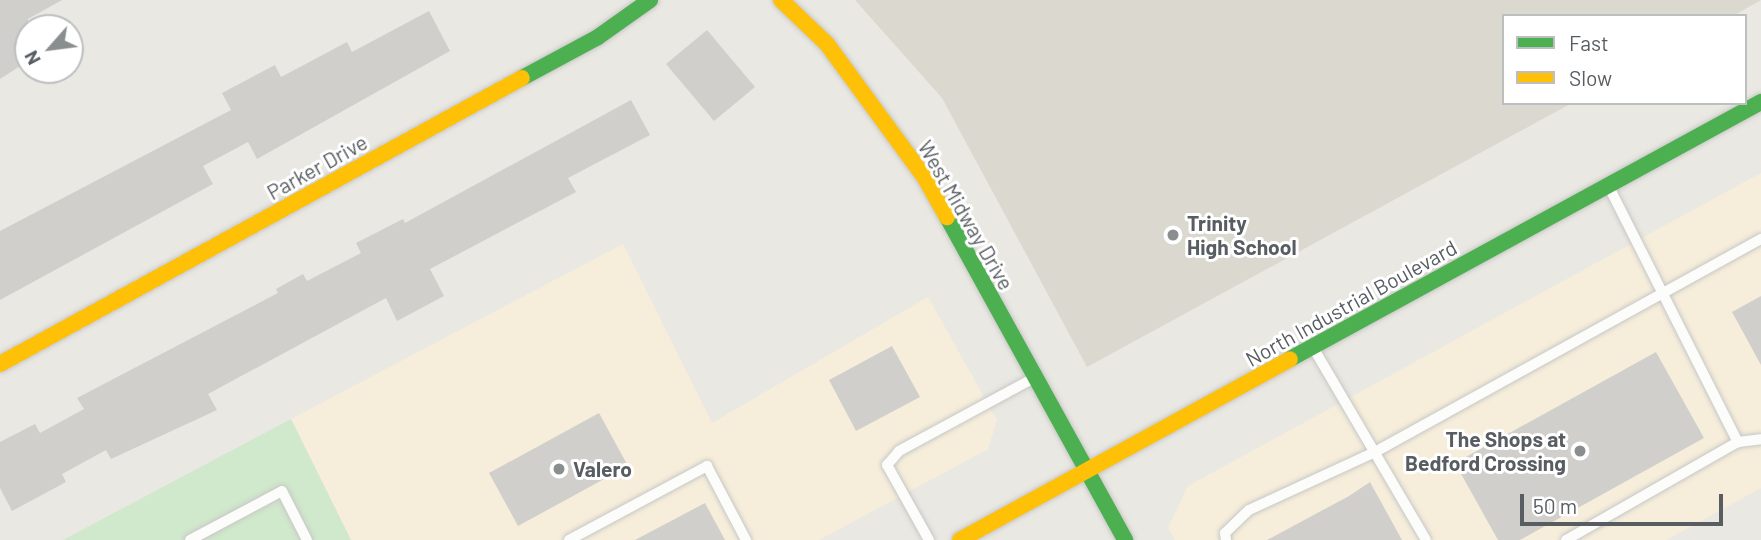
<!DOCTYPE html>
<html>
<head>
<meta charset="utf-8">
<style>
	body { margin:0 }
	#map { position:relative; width:1761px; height:540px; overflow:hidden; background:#eae8e2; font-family:Barlow,sans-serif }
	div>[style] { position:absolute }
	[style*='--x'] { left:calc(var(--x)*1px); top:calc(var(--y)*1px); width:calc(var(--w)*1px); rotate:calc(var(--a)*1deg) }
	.commercial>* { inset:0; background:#f6eeda }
	.education>* { inset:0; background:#dbd8d0 }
	.green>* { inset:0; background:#d0e8cb }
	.building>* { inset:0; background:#d0cfcb }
	.roads { filter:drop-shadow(0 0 2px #c7c7c7) drop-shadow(0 0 2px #c7c7c7) }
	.lane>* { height:10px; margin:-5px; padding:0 5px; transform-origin:5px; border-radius:5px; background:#fcfcfb }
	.fast>* { height:16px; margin:-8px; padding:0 8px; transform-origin:8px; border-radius:8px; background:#4caf50 }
	.slow>* { height:16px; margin:-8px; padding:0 8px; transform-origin:8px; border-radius:8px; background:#ffc107 }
	.dots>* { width:19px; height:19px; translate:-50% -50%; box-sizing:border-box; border:4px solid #fff; border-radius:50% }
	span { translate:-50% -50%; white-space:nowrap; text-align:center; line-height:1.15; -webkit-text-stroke:6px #fff; paint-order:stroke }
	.street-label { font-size:21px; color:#585d62 }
	.poi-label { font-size:21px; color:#585d62; font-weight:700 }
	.left { translate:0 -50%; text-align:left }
	.right { translate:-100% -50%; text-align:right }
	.legend { position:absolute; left:1502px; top:14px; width:245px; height:91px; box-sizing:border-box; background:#fff; border:2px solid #bcbec0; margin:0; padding:9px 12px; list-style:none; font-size:21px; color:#585d62 }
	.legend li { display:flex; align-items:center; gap:14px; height:35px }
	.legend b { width:35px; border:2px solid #bcbec0 }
	.north { position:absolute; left:14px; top:14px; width:70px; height:70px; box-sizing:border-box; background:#fff; border:2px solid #bcbec0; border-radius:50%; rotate:242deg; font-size:19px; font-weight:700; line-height:28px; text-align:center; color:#585d62 }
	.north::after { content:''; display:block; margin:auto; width:24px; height:32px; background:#8b8e8f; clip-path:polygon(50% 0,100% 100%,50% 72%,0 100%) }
	.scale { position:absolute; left:1520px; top:494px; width:203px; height:32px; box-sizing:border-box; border:4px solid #585d62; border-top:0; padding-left:9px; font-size:21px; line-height:24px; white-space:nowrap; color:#585d62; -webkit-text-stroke:5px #fff; paint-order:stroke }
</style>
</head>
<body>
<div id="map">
	<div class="commercial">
		<i style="clip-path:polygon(1761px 173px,1761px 488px,1666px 540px,1175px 540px,1168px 528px,1188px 486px)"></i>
		<i style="clip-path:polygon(623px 244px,712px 423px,928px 297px,997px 420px,988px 449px,819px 540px,351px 540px,291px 419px)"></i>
	</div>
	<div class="education">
		<i style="clip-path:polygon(855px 0,1761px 0,1733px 16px,1504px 16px,1504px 103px,1572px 103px,1087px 367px,942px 98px)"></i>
	</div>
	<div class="green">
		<i style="clip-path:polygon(291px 419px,351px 540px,63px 540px)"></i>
	</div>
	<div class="building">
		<i style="clip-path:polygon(0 0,62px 0,28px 19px,28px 61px,0 79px)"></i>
		<i style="clip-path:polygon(429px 11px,450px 51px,257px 159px,248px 142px,203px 166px,213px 184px,0 300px,0 231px,231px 110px,222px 93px,275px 65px,281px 77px,347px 42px,352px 52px)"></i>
		<i style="clip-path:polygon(707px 30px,755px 87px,714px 121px,666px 64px)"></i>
		<i style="clip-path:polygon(631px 100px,650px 135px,568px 178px,576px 192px,430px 269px,444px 296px,397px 321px,386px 298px,208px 394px,217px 410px,111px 459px,106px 450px,62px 474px,66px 482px,12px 511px,0 488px,0 442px,35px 424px,40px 433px,84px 409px,77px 398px,278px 293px,276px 289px,303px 274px,307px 281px,361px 253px,356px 243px,403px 219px,405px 223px)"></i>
		<i style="clip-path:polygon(1761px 296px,1761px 365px,1732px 312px)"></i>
		<i style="clip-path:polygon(892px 346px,920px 397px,856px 431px,829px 380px)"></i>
		<i style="clip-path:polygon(1656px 352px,1704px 438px,1520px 540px,1498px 540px,1455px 463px)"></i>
		<i style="clip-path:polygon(599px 413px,628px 466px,518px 526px,489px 473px)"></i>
		<i style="clip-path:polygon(1370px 482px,1402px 540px,1267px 540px,1349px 496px)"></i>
		<i style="clip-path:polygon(705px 503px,725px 540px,635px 540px)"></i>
	</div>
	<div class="roads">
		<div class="lane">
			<i style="--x:1610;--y:189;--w:284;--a:63.2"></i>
			<i style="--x:1314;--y:349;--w:221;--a:59.6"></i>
			<i style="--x:190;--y:540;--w:104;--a:-28"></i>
			<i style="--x:282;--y:491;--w:55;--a:63"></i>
			<i style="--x:569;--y:540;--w:157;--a:-28.2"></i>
			<i style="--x:707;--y:466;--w:84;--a:62.2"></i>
			<i style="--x:929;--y:540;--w:86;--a:-119.2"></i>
			<i style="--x:887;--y:465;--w:18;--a:-49"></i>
			<i style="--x:899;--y:451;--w:151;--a:-28.4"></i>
			<i style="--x:1226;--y:540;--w:7;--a:-98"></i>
			<i style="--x:1225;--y:533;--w:33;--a:-44"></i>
			<i style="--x:1249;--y:510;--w:139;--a:-24.7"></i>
			<i style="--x:1375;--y:452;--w:441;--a:-28.9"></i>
			<i style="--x:1566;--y:540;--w:198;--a:-29.7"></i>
			<i style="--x:1738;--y:442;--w:23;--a:-7"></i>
		</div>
		<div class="fast">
			<i style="--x:522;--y:78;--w:86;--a:-28.3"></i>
			<i style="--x:598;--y:37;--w:64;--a:-35.4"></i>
			<i style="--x:947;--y:217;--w:369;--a:61.1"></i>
			<i style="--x:1290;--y:359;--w:537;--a:-28.62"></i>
		</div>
		<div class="slow">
			<i style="--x:781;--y:0;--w:64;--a:43.7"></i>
			<i style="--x:827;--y:44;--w:166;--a:53.8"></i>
			<i style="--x:925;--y:178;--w:45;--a:60.6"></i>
			<i style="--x:0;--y:364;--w:595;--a:-28.72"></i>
			<i style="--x:960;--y:540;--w:376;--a:-28.7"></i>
		</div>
	</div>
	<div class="dots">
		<i style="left:1173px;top:235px;background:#8b8e8f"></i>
		<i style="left:1580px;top:451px;background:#8b8e8f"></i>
		<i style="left:559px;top:469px;background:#8b8e8f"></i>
	</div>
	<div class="street-label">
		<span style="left:317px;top:167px;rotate:-29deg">Parker Drive</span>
		<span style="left:966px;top:215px;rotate:60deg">West Midway Drive</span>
		<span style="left:1351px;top:303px;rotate:-29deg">North Industrial Boulevard</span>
	</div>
	<div class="poi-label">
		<span class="left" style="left:1187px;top:235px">Trinity<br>High School</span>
		<span class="right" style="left:1566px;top:451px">The Shops at<br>Bedford Crossing</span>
		<span class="left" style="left:573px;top:469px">Valero</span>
	</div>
	<ul class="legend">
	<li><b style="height:9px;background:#4caf50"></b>Fast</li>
	<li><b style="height:9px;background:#ffc107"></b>Slow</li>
	</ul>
	<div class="north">N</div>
	<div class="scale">50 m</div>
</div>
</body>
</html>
